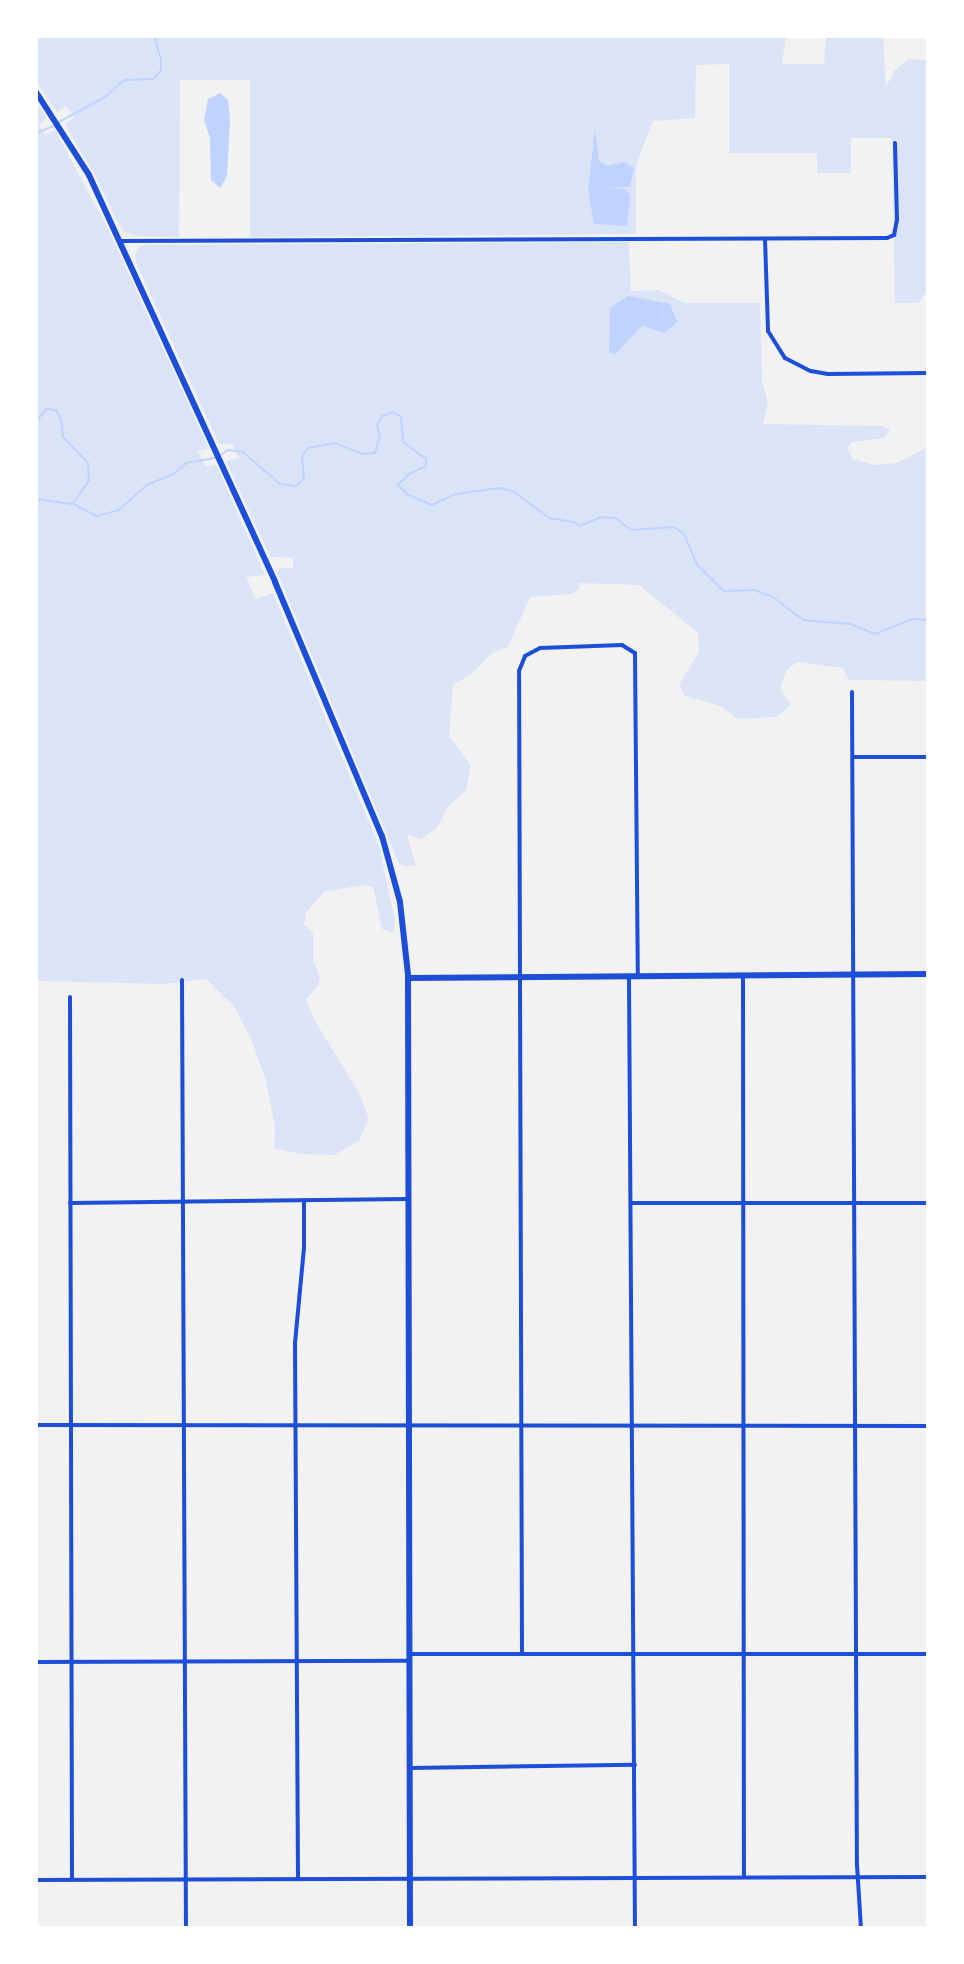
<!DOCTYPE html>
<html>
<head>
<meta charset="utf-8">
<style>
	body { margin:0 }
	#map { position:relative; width:964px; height:1964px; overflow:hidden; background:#f2f2f2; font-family:"Sofia Sans Condensed",sans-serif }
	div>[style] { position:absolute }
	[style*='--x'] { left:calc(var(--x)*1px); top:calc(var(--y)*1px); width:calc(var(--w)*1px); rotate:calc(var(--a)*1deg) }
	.green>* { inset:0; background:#dbe4f7 }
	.water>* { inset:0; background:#bfd3fe }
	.stream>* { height:2px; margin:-1px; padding:0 1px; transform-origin:1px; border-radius:1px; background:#bfd3fe }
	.minor>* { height:4px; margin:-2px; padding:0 2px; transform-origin:2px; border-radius:2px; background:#1d4ed8 }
	.tertiary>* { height:6px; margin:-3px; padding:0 3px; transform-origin:3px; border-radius:3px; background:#1d4ed8 }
	.secondary>* { height:6px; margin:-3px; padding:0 3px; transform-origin:3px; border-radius:3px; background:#1d4ed8 }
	span { translate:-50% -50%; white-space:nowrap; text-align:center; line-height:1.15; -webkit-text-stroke:6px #fff; paint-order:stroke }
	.frame { position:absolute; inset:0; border:38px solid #fff; pointer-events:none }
</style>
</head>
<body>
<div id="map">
	<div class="green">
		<i style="clip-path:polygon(36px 36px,786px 36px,782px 64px,824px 64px,826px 36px,883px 36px,886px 87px,894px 71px,908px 59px,928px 60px,928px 289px,919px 303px,895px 303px,892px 138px,851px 138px,851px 173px,817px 173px,817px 153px,729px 153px,729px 64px,696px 65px,695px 118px,653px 121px,636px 165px,636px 234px,250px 237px,250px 80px,180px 80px,179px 237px,137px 236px,123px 231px,116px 219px,95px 175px,65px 125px,74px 117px,66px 106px,57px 112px,36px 82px)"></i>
		<i style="clip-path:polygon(36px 101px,47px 118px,39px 125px,45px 135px,55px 130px,107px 227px,209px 449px,198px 451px,206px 467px,216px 465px,265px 575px,246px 577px,256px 599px,273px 593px,379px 846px,395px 920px,393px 933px,382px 929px,373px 887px,362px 885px,324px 892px,306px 913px,304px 925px,313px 933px,313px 960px,320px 977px,318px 986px,306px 1000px,315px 1021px,359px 1093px,369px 1118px,359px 1141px,334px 1155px,300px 1154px,274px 1148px,275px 1127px,266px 1081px,252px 1041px,234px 1006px,206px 979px,164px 984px,36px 981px)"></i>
		<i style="clip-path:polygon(629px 242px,631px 291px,659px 290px,685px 303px,760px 303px,762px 381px,768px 403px,763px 424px,882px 426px,890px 430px,884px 438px,852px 442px,847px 448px,853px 459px,874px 465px,897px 463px,928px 447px,928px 681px,849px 680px,843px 668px,797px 662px,786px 671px,780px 689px,791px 705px,776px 717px,738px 719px,720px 706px,685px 696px,679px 685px,699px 652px,698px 633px,639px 585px,579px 583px,580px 587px,572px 594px,530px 597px,508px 647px,492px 653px,471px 675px,453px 684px,449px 736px,471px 766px,466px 790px,447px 808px,437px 828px,421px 839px,407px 835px,416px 865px,405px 866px,399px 864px,277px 572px,279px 568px,293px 568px,293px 558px,271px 557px,268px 552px,226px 461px,239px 458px,232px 444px,219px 444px,137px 265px,135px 253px,140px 246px,149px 245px)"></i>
	</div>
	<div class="water">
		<i style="clip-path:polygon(220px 93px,228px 100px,230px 120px,227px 176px,220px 188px,211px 180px,210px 138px,204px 120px,208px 99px)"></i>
		<i style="clip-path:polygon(595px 129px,599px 161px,607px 166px,624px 162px,634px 168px,630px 187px,609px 187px,625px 189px,630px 195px,627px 226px,594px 224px,588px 191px)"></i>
		<i style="clip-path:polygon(628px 296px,670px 304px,677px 322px,665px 333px,642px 326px,615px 354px,609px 353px,610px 308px)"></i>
	</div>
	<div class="stream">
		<i style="--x:59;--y:122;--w:52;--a:-28.5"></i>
		<i style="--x:105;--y:97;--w:25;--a:-42"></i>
		<i style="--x:124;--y:80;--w:29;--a:-2"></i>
		<i style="--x:153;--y:79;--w:12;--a:-48"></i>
		<i style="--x:161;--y:70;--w:11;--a:-90"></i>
		<i style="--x:161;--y:59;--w:24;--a:-107"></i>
		<i style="--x:36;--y:133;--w:19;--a:-21"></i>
		<i style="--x:36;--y:422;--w:16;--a:-52"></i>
		<i style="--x:46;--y:409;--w:10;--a:6"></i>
		<i style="--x:56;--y:410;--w:10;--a:61"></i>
		<i style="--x:61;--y:419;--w:18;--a:84"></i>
		<i style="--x:63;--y:437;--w:36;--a:46"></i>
		<i style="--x:88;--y:463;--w:17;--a:87"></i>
		<i style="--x:89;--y:480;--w:29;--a:124"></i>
		<i style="--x:221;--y:455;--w:9;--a:-36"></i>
		<i style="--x:228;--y:450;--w:15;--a:8"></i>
		<i style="--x:243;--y:452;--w:49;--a:40.9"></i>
		<i style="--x:280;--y:484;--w:16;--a:7"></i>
		<i style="--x:296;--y:486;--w:11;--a:-45"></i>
		<i style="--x:304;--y:478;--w:22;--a:-95"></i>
		<i style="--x:302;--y:456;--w:10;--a:-53"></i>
		<i style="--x:308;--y:448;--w:27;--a:-10"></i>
		<i style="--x:335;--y:443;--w:29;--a:22"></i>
		<i style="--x:362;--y:454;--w:13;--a:-4"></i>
		<i style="--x:375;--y:453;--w:18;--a:-74"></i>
		<i style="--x:380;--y:436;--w:10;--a:-107"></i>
		<i style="--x:377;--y:426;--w:11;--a:-63"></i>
		<i style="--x:382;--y:416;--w:12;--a:-20"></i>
		<i style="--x:393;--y:412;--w:9;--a:32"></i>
		<i style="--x:401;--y:417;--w:25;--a:85"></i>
		<i style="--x:403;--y:442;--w:29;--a:36"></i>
		<i style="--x:426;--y:459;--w:7;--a:90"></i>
		<i style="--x:426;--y:466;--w:19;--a:155"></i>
		<i style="--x:409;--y:474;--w:16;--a:135"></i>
		<i style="--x:398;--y:485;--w:13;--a:45"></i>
		<i style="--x:407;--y:494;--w:27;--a:24"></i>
		<i style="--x:432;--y:505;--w:26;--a:-25"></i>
		<i style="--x:456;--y:494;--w:44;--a:-7.8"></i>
		<i style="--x:500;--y:488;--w:15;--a:16"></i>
		<i style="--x:514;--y:492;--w:44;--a:36.6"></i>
		<i style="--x:549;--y:518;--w:25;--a:9"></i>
		<i style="--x:574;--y:522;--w:7;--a:34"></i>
		<i style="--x:580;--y:526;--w:23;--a:-23"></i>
		<i style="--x:601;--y:517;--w:14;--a:4"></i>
		<i style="--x:615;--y:518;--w:20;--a:37"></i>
		<i style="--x:631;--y:530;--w:43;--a:-4"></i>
		<i style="--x:674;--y:527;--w:12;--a:35"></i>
		<i style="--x:684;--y:534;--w:34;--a:67"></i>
		<i style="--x:697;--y:565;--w:37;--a:44"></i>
		<i style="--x:724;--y:591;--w:30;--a:-2"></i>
		<i style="--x:754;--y:590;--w:20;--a:20"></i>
		<i style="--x:773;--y:597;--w:39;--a:37"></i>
		<i style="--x:804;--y:620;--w:47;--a:4.9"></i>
		<i style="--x:851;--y:624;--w:26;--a:23"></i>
		<i style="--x:875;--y:634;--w:40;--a:-22"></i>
		<i style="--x:912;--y:619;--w:16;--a:4"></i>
		<i style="--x:36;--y:499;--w:36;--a:8"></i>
		<i style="--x:73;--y:504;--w:27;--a:27"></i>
		<i style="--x:97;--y:516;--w:23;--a:-15"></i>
		<i style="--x:119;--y:510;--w:38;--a:-42"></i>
		<i style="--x:147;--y:485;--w:30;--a:-23"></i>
		<i style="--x:175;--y:473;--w:15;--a:-42"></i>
		<i style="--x:186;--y:463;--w:29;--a:-10"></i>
	</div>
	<div class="minor">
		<i style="--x:765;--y:239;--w:92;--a:88.1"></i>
		<i style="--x:768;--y:331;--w:32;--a:58"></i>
		<i style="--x:785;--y:358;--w:29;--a:27"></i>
		<i style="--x:811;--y:371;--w:17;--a:10"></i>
		<i style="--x:828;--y:374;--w:100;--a:-0.6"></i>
		<i style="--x:120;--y:241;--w:767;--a:-0.22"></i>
		<i style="--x:887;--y:238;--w:8;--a:-23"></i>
		<i style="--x:894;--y:235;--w:15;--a:-79"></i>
		<i style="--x:897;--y:220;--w:77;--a:-91.5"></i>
		<i style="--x:852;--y:692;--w:1173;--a:89.76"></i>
		<i style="--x:857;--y:1865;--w:63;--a:86.4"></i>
		<i style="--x:854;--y:757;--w:74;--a:0"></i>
		<i style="--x:743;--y:976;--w:901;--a:89.94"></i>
		<i style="--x:629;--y:978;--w:950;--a:89.64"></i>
		<i style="--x:182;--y:980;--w:948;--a:89.76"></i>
		<i style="--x:70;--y:997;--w:883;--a:89.87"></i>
		<i style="--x:70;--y:1203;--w:337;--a:-0.7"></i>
		<i style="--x:631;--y:1203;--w:297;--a:0"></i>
		<i style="--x:36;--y:1425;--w:892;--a:0.06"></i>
		<i style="--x:410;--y:1654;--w:518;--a:0"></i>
		<i style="--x:522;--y:1654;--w:983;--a:-90.17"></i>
		<i style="--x:519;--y:671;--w:16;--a:-68"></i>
		<i style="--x:525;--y:656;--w:17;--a:-28"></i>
		<i style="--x:540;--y:648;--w:82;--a:-2.1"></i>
		<i style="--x:622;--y:645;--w:15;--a:32"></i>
		<i style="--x:635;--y:653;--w:322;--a:89.5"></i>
		<i style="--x:36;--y:1662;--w:373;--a:-0.2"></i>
		<i style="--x:409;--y:1768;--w:226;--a:-0.8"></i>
		<i style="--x:298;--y:1879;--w:536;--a:-90.32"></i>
		<i style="--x:295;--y:1343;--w:95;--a:-84.6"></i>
		<i style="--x:304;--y:1248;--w:48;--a:-90"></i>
		<i style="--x:36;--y:1880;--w:892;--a:-0.19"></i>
	</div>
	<div class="tertiary">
		<i style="--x:408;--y:978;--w:520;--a:-0.44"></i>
	</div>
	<div class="secondary">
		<i style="--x:36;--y:92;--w:98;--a:57.4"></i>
		<i style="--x:89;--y:175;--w:447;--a:65.4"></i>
		<i style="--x:275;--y:582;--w:276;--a:67.2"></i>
		<i style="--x:382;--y:836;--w:68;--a:74.7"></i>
		<i style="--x:400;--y:902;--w:73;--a:83.7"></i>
		<i style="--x:408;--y:975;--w:953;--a:89.88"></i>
	</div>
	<div class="frame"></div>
</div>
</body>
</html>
